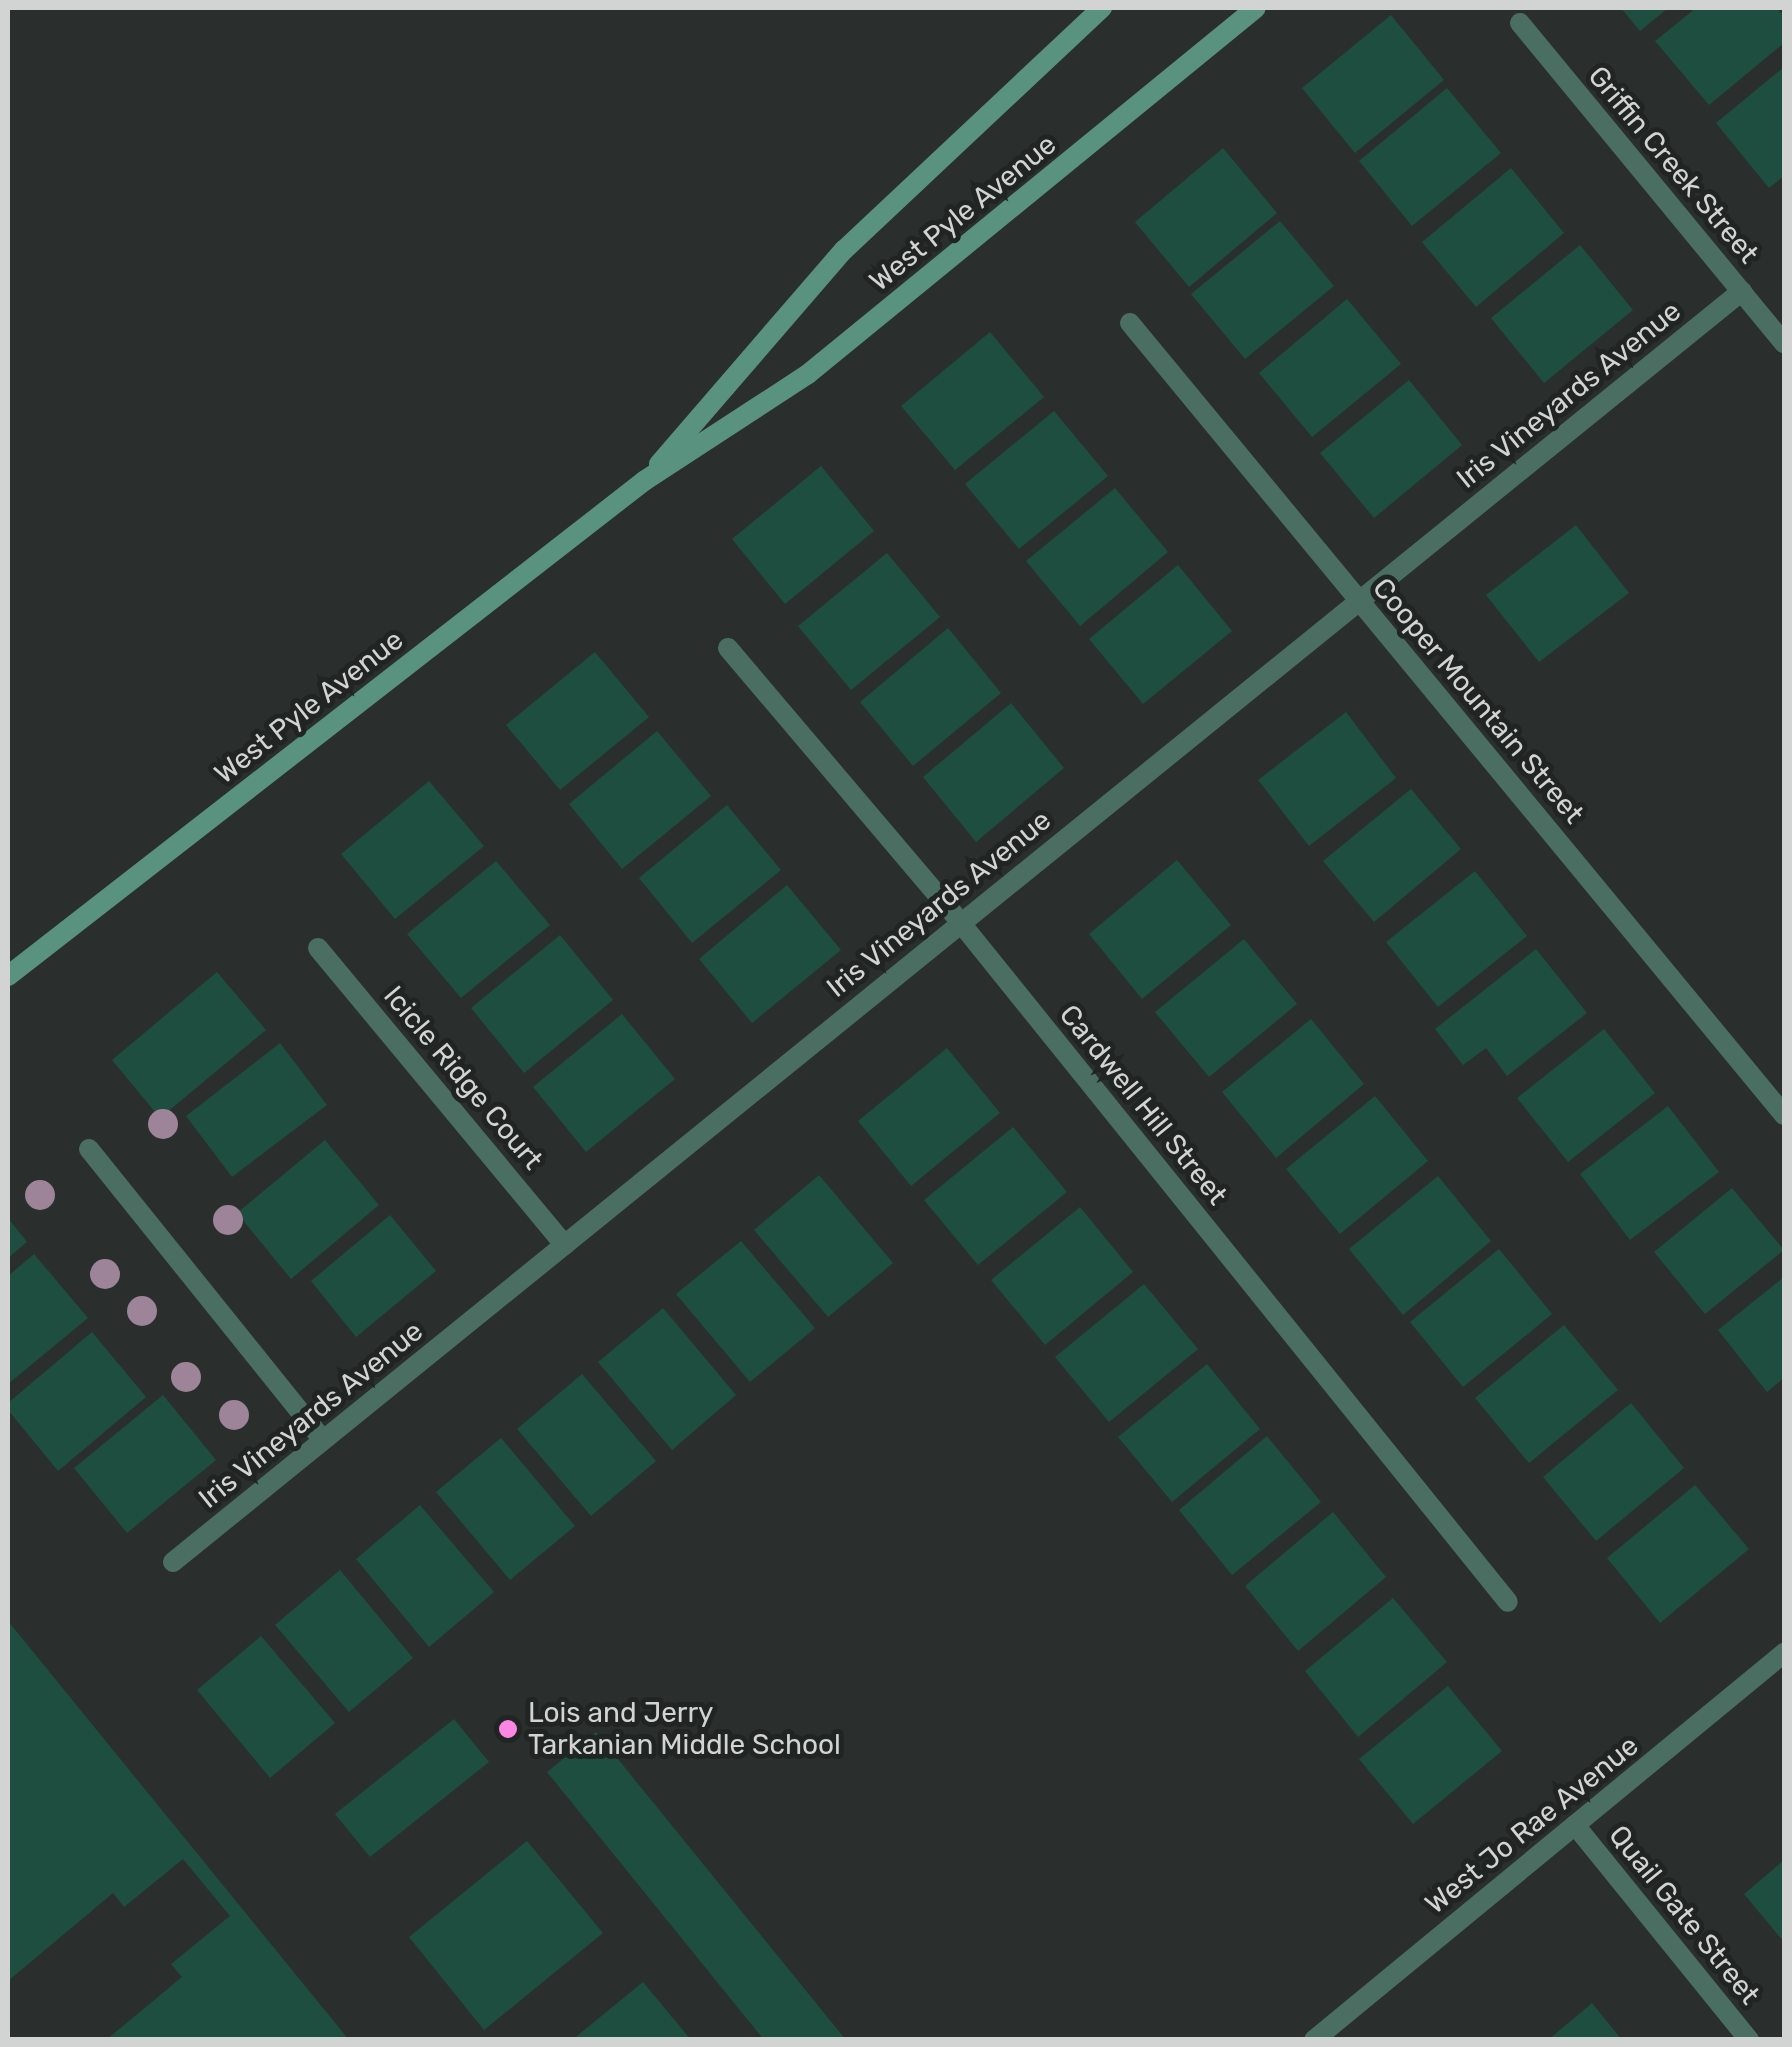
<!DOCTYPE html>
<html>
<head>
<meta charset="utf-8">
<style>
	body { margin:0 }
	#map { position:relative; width:1792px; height:2047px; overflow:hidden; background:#2a2f2d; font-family:Rubik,sans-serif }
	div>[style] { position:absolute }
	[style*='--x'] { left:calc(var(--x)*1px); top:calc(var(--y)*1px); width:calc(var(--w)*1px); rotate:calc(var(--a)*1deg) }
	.building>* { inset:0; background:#1d4e40 }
	.street>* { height:20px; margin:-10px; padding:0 10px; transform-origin:10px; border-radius:10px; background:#4b6e62 }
	.secondary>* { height:20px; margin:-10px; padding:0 10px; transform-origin:10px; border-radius:10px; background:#59927f }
	.trees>* { width:30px; height:30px; margin:-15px; border-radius:50%; background:#9e8498 }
	.dots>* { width:28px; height:28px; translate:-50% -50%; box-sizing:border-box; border:5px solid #202523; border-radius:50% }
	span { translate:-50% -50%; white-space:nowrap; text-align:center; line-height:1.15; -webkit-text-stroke:10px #202523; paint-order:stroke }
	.street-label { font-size:28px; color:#d1d4d3 }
	.poi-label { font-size:28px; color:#d1d4d3 }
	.left { translate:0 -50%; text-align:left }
	.frame { position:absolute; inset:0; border:10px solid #d1d4d3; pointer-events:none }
</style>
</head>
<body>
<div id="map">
	<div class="building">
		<i style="clip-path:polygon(1621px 8px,1668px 8px,1640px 31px)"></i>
		<i style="clip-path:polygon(1696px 8px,1777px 8px,1784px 16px,1784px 43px,1709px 105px,1655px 41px)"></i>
		<i style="clip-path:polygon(1391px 15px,1444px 80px,1355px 153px,1302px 88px)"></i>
		<i style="clip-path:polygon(1784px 67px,1784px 176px,1769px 188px,1716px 123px)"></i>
		<i style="clip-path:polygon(1447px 88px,1501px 153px,1412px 226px,1359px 161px)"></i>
		<i style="clip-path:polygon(1223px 148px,1277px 213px,1189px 287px,1135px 222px)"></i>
		<i style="clip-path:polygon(1511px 168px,1564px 233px,1476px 307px,1422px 242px)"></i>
		<i style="clip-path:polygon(1280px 221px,1334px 286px,1245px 359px,1191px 294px)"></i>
		<i style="clip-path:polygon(1580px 245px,1633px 310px,1544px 383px,1491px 318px)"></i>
		<i style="clip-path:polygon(1347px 299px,1401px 364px,1312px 437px,1259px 373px)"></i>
		<i style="clip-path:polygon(990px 332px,1044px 397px,955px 470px,901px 406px)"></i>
		<i style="clip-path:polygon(1409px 380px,1462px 445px,1374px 518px,1320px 453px)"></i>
		<i style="clip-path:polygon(1054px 411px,1108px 476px,1019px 549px,965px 484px)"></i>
		<i style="clip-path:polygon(821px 466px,874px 531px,785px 604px,732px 539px)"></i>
		<i style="clip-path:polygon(1115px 488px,1168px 552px,1080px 626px,1026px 561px)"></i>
		<i style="clip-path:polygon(1576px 525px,1629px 593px,1539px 662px,1486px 595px)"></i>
		<i style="clip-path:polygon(887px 553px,940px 617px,851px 690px,798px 626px)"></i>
		<i style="clip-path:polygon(1178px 565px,1232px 631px,1143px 704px,1089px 639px)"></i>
		<i style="clip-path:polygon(948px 628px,1001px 693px,913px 766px,860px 702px)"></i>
		<i style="clip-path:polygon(595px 652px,649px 717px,560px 790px,506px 725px)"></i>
		<i style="clip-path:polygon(1011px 703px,1064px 768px,976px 842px,923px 777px)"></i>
		<i style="clip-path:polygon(1346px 712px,1396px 778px,1309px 846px,1258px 780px)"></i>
		<i style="clip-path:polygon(657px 731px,711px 796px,622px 869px,569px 804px)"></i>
		<i style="clip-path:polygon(429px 781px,484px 846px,395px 919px,341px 854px)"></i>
		<i style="clip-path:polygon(1411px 789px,1461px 849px,1374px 922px,1323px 861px)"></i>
		<i style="clip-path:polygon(727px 805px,781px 870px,692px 943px,639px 878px)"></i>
		<i style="clip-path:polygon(1177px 860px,1231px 925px,1142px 999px,1089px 934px)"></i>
		<i style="clip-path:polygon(496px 861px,550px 925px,461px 998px,407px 934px)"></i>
		<i style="clip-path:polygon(1475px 871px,1527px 936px,1438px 1007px,1386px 942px)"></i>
		<i style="clip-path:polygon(787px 885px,841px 950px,752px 1023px,699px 959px)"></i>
		<i style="clip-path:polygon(560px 935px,613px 1000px,524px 1073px,471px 1008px)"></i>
		<i style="clip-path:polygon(1244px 939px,1297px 1004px,1209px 1077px,1155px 1012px)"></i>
		<i style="clip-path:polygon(1536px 949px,1587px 1013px,1507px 1076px,1486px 1048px,1463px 1065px,1435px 1029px)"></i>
		<i style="clip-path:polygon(217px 972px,266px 1030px,160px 1118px,112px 1060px)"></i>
		<i style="clip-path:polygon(622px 1014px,675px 1079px,586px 1152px,533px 1087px)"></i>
		<i style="clip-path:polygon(1311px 1019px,1364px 1084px,1276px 1158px,1222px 1092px)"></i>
		<i style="clip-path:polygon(1604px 1029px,1655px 1093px,1568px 1162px,1517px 1098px)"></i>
		<i style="clip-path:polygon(280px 1043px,327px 1105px,232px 1177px,186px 1116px)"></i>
		<i style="clip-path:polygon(947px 1048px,1000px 1113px,911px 1186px,858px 1121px)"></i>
		<i style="clip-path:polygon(1375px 1096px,1428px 1161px,1340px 1234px,1286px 1169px)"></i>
		<i style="clip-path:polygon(1668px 1106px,1719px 1172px,1630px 1240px,1580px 1174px)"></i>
		<i style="clip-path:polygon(1013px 1127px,1067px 1192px,978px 1265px,924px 1200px)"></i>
		<i style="clip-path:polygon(325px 1140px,379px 1205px,291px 1279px,237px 1213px)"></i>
		<i style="clip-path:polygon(819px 1175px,893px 1263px,828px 1317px,754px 1230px)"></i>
		<i style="clip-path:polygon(1438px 1176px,1491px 1241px,1403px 1315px,1349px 1249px)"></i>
		<i style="clip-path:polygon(1732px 1188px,1784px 1250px,1705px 1314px,1654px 1252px)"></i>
		<i style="clip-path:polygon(1080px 1207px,1133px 1272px,1045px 1345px,991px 1280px)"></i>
		<i style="clip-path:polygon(390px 1215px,436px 1271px,356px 1337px,311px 1281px)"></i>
		<i style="clip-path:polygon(8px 1218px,27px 1242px,8px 1258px)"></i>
		<i style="clip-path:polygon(741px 1241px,815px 1328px,750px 1382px,676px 1294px)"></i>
		<i style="clip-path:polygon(1499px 1249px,1552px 1314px,1463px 1387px,1410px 1322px)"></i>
		<i style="clip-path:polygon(34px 1254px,88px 1318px,8px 1384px,8px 1276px)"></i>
		<i style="clip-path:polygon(1784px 1277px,1784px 1378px,1767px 1392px,1718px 1330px)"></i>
		<i style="clip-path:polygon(1144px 1284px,1198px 1349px,1109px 1422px,1055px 1357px)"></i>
		<i style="clip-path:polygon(663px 1308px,736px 1395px,672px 1450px,598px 1362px)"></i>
		<i style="clip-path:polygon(1564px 1325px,1618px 1390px,1529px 1463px,1475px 1398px)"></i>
		<i style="clip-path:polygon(92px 1332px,146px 1397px,58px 1471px,8px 1410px,8px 1403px)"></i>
		<i style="clip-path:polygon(1207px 1364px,1260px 1429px,1172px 1502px,1118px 1437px)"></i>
		<i style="clip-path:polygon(582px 1374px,656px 1461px,591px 1516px,517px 1429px)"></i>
		<i style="clip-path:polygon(163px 1395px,216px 1460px,127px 1533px,74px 1468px)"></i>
		<i style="clip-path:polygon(1631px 1403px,1684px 1468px,1596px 1541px,1543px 1477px)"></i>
		<i style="clip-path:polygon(1267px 1436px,1321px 1502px,1232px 1575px,1179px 1510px)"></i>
		<i style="clip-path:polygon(501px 1438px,575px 1526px,510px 1580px,436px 1492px)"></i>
		<i style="clip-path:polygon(1695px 1485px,1749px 1549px,1660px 1623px,1607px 1558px)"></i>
		<i style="clip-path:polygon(420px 1505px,494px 1592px,429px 1647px,356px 1559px)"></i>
		<i style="clip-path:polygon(1333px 1512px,1386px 1577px,1298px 1651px,1245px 1586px)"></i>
		<i style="clip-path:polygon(340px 1570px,413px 1658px,349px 1712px,275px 1625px)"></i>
		<i style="clip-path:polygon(1393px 1598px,1447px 1662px,1358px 1737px,1305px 1671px)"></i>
		<i style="clip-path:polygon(8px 1621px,349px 2040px,106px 2040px,182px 1977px,171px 1964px,230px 1916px,183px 1859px,124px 1907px,113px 1893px,8px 1981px)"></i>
		<i style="clip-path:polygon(261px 1636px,335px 1723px,270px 1778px,197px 1690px)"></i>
		<i style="clip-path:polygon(1448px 1686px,1502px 1751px,1413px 1824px,1359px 1759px)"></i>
		<i style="clip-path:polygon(454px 1719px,489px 1762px,370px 1857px,335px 1814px)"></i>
		<i style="clip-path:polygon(596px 1732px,846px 2040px,764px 2040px,547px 1772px)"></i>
		<i style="clip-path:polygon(527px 1841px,603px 1933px,484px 2030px,409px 1937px)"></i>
		<i style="clip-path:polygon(1784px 1860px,1784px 1942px,1744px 1894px)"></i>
		<i style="clip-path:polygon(643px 1982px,691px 2040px,572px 2040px)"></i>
		<i style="clip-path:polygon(1592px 2003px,1622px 2040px,1548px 2040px)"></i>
	</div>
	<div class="street">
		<i style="--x:1520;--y:23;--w:415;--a:50.5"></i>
		<i style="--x:1130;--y:323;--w:1027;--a:50.45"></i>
		<i style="--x:728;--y:648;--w:359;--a:49.7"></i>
		<i style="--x:960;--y:922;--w:873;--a:51.14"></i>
		<i style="--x:318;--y:948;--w:386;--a:50.3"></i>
		<i style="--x:89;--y:1149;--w:373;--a:51.2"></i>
		<i style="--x:173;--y:1562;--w:2019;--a:-39.01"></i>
		<i style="--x:1575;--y:1825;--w:277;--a:51"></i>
		<i style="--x:1314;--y:2040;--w:609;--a:-39.47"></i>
	</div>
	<div class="secondary">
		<i style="--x:659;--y:464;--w:283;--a:-49.2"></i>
		<i style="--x:844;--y:250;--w:354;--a:-43.2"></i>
		<i style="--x:8;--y:976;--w:806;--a:-37.89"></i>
		<i style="--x:644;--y:481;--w:196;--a:-33.1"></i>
		<i style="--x:808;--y:374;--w:578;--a:-39.25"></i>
	</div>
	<div class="trees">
		<i style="left:163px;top:1124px"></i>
		<i style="left:40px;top:1195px"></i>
		<i style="left:228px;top:1220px"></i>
		<i style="left:105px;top:1274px"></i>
		<i style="left:142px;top:1311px"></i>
		<i style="left:186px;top:1377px"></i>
		<i style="left:234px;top:1415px"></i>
	</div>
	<div class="dots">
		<i style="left:508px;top:1729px;background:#fc86e4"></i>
	</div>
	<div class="street-label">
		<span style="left:1673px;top:165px;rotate:50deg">Griffin Creek Street</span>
		<span style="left:963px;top:213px;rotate:-39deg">West Pyle Avenue</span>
		<span style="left:1569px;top:395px;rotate:-39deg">Iris Vineyards Avenue</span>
		<span style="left:1478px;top:701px;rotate:50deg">Cooper Mountain Street</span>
		<span style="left:309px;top:707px;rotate:-38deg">West Pyle Avenue</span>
		<span style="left:939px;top:904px;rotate:-39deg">Iris Vineyards Avenue</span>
		<span style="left:463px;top:1078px;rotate:50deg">Icicle Ridge Court</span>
		<span style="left:1143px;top:1105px;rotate:51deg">Cardwell Hill Street</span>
		<span style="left:311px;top:1415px;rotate:-39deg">Iris Vineyards Avenue</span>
		<span style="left:1532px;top:1825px;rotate:-39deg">West Jo Rae Avenue</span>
		<span style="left:1684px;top:1915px;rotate:51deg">Quail Gate Street</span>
	</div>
	<div class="poi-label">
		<span class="left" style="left:528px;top:1729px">Lois and Jerry<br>Tarkanian Middle School</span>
	</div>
	<div class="frame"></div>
</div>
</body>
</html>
